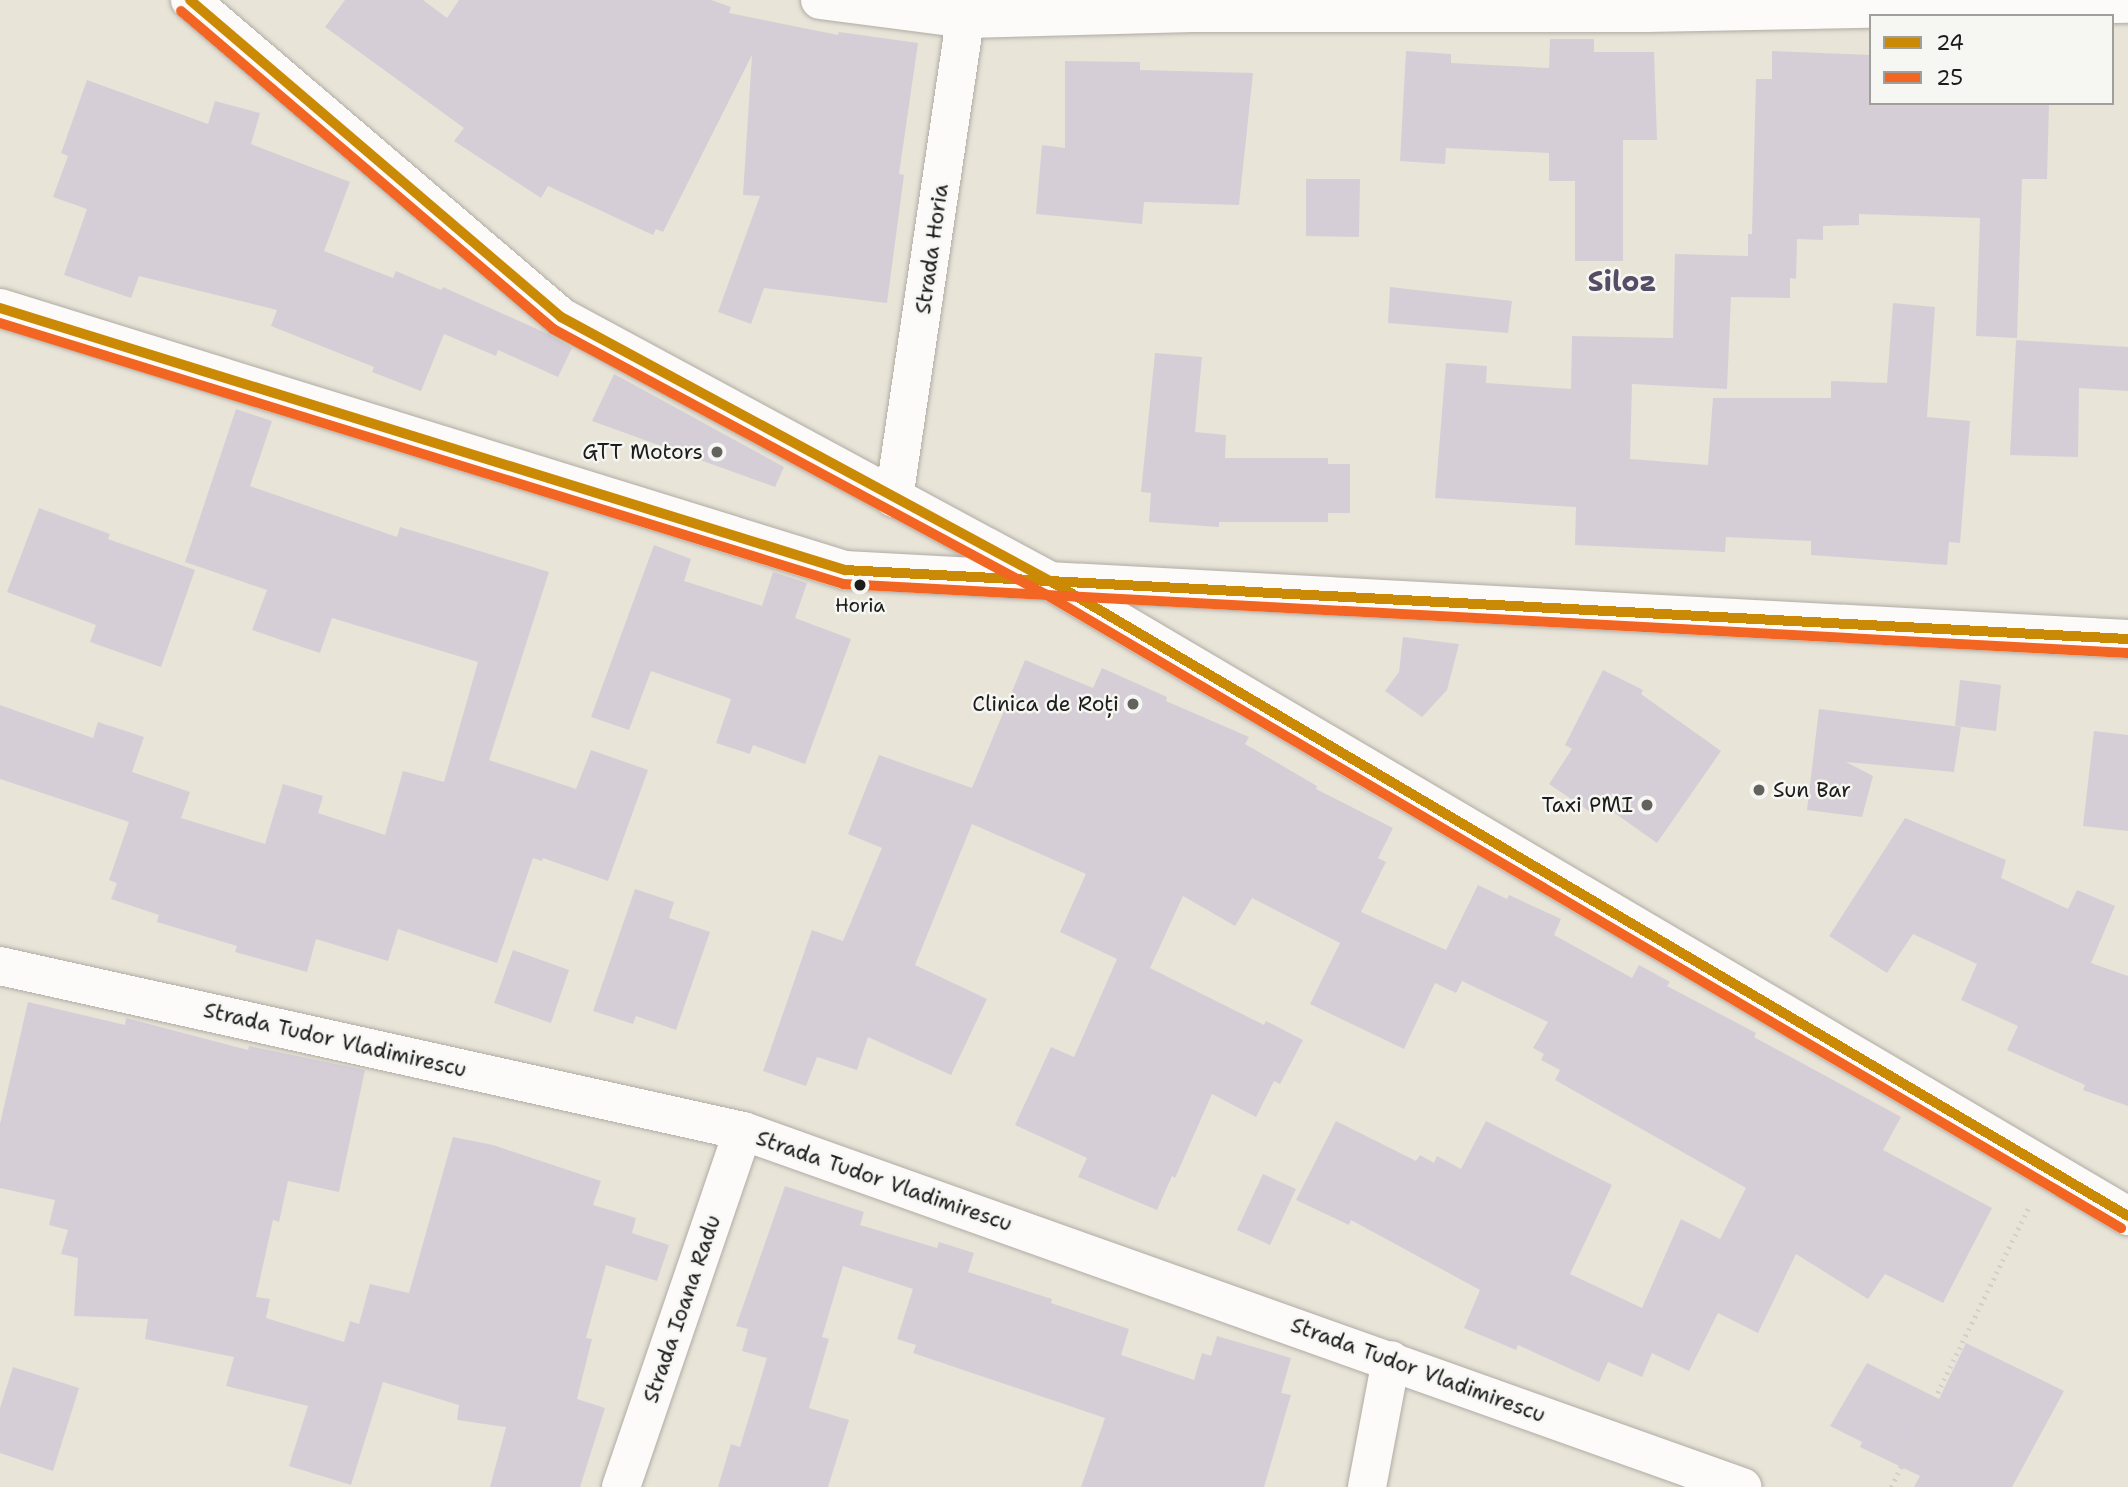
<!DOCTYPE html>
<html>
<head>
<meta charset="utf-8">
<style>
	body { margin:0 }
	#map { position:relative; width:2128px; height:1487px; overflow:hidden; background:#e9e4d8; font-family:"Shantell Sans",sans-serif }
	div>[style] { position:absolute }
	[style*='--x'] { left:calc(var(--x)*1px); top:calc(var(--y)*1px); width:calc(var(--w)*1px); rotate:calc(var(--a)*1deg) }
	.building>* { inset:0; background:#d5ced7 }
	.path>* { height:4.5px; margin-top:-2.25px; transform-origin:0; background:repeating-linear-gradient(90deg,#d1d0cc 0 2px,transparent 0 7px) }
	.roads { filter:drop-shadow(0 0 2px #b0aca5) drop-shadow(0 0 2px #b0aca5) }
	.street>* { height:38px; margin:-19px; padding:0 19px; transform-origin:19px; border-radius:19px; background:#fcfbf9 }
	.secondary>* { height:38px; margin:-19px; padding:0 19px; transform-origin:19px; border-radius:19px; background:#fcfbf9 }
	.bus-1>* { height:10px; margin:-5px; padding:0 5px; transform-origin:5px; border-radius:5px; background:#cb8a06 }
	.bus-2>* { height:10px; margin:-5px; padding:0 5px; transform-origin:5px; border-radius:5px; background:#f26522 }
	.dots>* { width:19px; height:19px; translate:-50% -50%; box-sizing:border-box; border:4px solid #f6f6f2; border-radius:50% }
	span { translate:-50% -50%; white-space:nowrap; text-align:center; line-height:1.15; -webkit-text-stroke:5px #f6f6f2; paint-order:stroke }
	.bus-label { font-size:19px; color:#1c1c1c }
	.street-label { font-size:21px; color:#1c1c1c }
	.poi-label { font-size:21px; color:#1c1c1c }
	.right { translate:-100% -50%; text-align:right }
	.left { translate:0 -50%; text-align:left }
	.district-label { font-size:28px; color:#554c66; font-weight:700 }
	.legend { position:absolute; left:1869px; top:14px; width:245px; height:91px; box-sizing:border-box; background:#f6f6f2; border:2px solid #9f9f9c; margin:0; padding:9px 12px; list-style:none; font-size:21px; color:#1c1c1c }
	.legend li { display:flex; align-items:center; gap:14px; height:35px }
	.legend b { width:35px; border:2px solid #9f9f9c }
</style>
</head>
<body>
<div id="map">
	<div class="building">
		<i style="clip-path:polygon(345px 0,423px 0,447px 18px,459px 0,711px 0,731px 7px,729px 13px,838px 35px,839px 32px,918px 43px,899px 174px,904px 175px,887px 303px,764px 288px,751px 324px,718px 312px,760px 196px,743px 195px,752px 55px,663px 232px,656px 229px,653px 235px,548px 186px,541px 198px,454px 141px,464px 128px,325px 27px)"></i>
		<i style="clip-path:polygon(1550px 39px,1594px 39px,1594px 52px,1654px 52px,1657px 140px,1623px 140px,1623px 261px,1575px 261px,1575px 181px,1549px 181px,1549px 153px,1446px 148px,1445px 164px,1400px 161px,1406px 51px,1451px 54px,1451px 63px,1549px 68px)"></i>
		<i style="clip-path:polygon(1772px 51px,1871px 55px,1871px 103px,2049px 103px,2047px 179px,2022px 179px,2017px 338px,1976px 336px,1980px 218px,1859px 214px,1859px 225px,1823px 226px,1823px 240px,1797px 239px,1796px 279px,1790px 278px,1790px 298px,1731px 297px,1727px 389px,1632px 384px,1630px 459px,1708px 465px,1713px 398px,1831px 398px,1831px 381px,1887px 383px,1893px 303px,1935px 307px,1927px 417px,1970px 421px,1960px 543px,1949px 542px,1947px 565px,1811px 555px,1811px 541px,1726px 537px,1725px 552px,1575px 545px,1576px 507px,1435px 498px,1446px 363px,1487px 366px,1486px 383px,1571px 389px,1572px 336px,1673px 338px,1675px 254px,1748px 256px,1748px 234px,1752px 234px,1756px 79px,1772px 79px)"></i>
		<i style="clip-path:polygon(1065px 61px,1140px 62px,1140px 70px,1253px 73px,1239px 205px,1144px 202px,1142px 224px,1036px 214px,1042px 145px,1065px 148px)"></i>
		<i style="clip-path:polygon(87px 80px,208px 124px,215px 101px,260px 113px,251px 144px,350px 182px,324px 251px,393px 278px,396px 271px,441px 290px,443px 287px,548px 334px,572px 348px,558px 377px,498px 350px,496px 356px,444px 334px,421px 391px,372px 372px,374px 367px,271px 326px,277px 310px,139px 276px,131px 298px,64px 275px,87px 209px,53px 197px,68px 156px,61px 153px)"></i>
		<i style="clip-path:polygon(1306px 179px,1360px 179px,1359px 237px,1306px 236px)"></i>
		<i style="clip-path:polygon(1390px 287px,1512px 301px,1508px 333px,1388px 323px)"></i>
		<i style="clip-path:polygon(2016px 340px,2128px 347px,2128px 391px,2079px 388px,2078px 457px,2010px 455px)"></i>
		<i style="clip-path:polygon(1155px 353px,1202px 357px,1195px 432px,1226px 435px,1225px 458px,1328px 458px,1328px 464px,1350px 464px,1350px 513px,1328px 513px,1328px 522px,1219px 522px,1219px 527px,1149px 522px,1151px 493px,1141px 492px)"></i>
		<i style="clip-path:polygon(614px 374px,784px 467px,775px 487px,592px 421px)"></i>
		<i style="clip-path:polygon(236px 409px,272px 421px,250px 486px,397px 537px,400px 527px,549px 572px,489px 760px,576px 789px,591px 750px,648px 770px,608px 881px,543px 858px,542px 861px,533px 858px,497px 963px,398px 929px,388px 961px,316px 939px,307px 972px,235px 952px,237px 946px,157px 922px,159px 915px,111px 899px,117px 883px,109px 880px,129px 822px,0 779px,0 705px,93px 738px,98px 722px,144px 737px,132px 772px,190px 792px,181px 818px,265px 844px,283px 784px,323px 796px,318px 813px,385px 835px,403px 771px,444px 782px,478px 662px,332px 618px,320px 653px,252px 630px,267px 590px,185px 562px)"></i>
		<i style="clip-path:polygon(39px 508px,110px 534px,108px 539px,195px 570px,161px 667px,90px 642px,96px 625px,7px 592px)"></i>
		<i style="clip-path:polygon(654px 545px,691px 559px,684px 581px,762px 606px,773px 572px,807px 583px,795px 618px,851px 639px,805px 764px,753px 745px,750px 754px,716px 743px,731px 699px,651px 671px,629px 730px,591px 717px)"></i>
		<i style="clip-path:polygon(1403px 637px,1459px 644px,1447px 690px,1422px 717px,1385px 691px,1399px 672px)"></i>
		<i style="clip-path:polygon(1025px 660px,1093px 688px,1102px 668px,1167px 697px,1166px 701px,1249px 737px,1245px 744px,1317px 786px,1316px 789px,1393px 828px,1378px 858px,1386px 862px,1361px 912px,1446px 950px,1478px 885px,1507px 899px,1509px 895px,1561px 919px,1554px 935px,1632px 978px,1639px 965px,1670px 982px,1667px 986px,1756px 1033px,1754px 1037px,1901px 1117px,1883px 1150px,1992px 1208px,1943px 1303px,1885px 1274px,1868px 1299px,1796px 1254px,1758px 1333px,1718px 1313px,1689px 1371px,1652px 1353px,1642px 1377px,1608px 1362px,1599px 1382px,1518px 1345px,1516px 1350px,1464px 1328px,1480px 1290px,1351px 1220px,1349px 1225px,1296px 1200px,1336px 1121px,1416px 1161px,1420px 1155px,1434px 1163px,1437px 1156px,1461px 1169px,1486px 1121px,1612px 1185px,1570px 1274px,1642px 1308px,1681px 1219px,1720px 1239px,1746px 1188px,1555px 1080px,1560px 1070px,1541px 1060px,1544px 1054px,1533px 1048px,1548px 1022px,1462px 981px,1456px 993px,1435px 983px,1404px 1049px,1310px 1004px,1340px 943px,1252px 898px,1235px 926px,1183px 896px,1150px 968px,1264px 1025px,1266px 1021px,1303px 1040px,1280px 1084px,1274px 1081px,1256px 1117px,1212px 1094px,1175px 1178px,1172px 1176px,1157px 1210px,1078px 1177px,1087px 1158px,1015px 1125px,1051px 1047px,1074px 1057px,1117px 959px,1060px 932px,1086px 874px,972px 824px,915px 965px,987px 999px,951px 1075px,868px 1037px,857px 1070px,817px 1057px,806px 1086px,763px 1071px,812px 930px,843px 941px,882px 848px,848px 834px,879px 755px,972px 788px)"></i>
		<i style="clip-path:polygon(1603px 670px,1643px 690px,1641px 694px,1721px 751px,1657px 843px,1596px 800px,1589px 811px,1549px 784px,1572px 749px,1565px 745px)"></i>
		<i style="clip-path:polygon(1960px 680px,2001px 685px,1996px 731px,1955px 726px)"></i>
		<i style="clip-path:polygon(1819px 709px,1961px 727px,1954px 772px,1846px 762px,1873px 776px,1862px 817px,1807px 810px)"></i>
		<i style="clip-path:polygon(2094px 731px,2128px 735px,2128px 831px,2083px 826px)"></i>
		<i style="clip-path:polygon(1905px 818px,2006px 860px,2001px 878px,2068px 909px,2077px 890px,2115px 906px,2091px 963px,2128px 976px,2128px 1106px,2083px 1090px,2085px 1085px,2007px 1050px,2018px 1026px,1961px 1000px,1977px 964px,1913px 934px,1887px 973px,1829px 936px)"></i>
		<i style="clip-path:polygon(635px 889px,674px 902px,669px 918px,710px 932px,676px 1030px,636px 1016px,633px 1024px,593px 1011px)"></i>
		<i style="clip-path:polygon(513px 950px,569px 970px,551px 1023px,494px 1003px)"></i>
		<i style="clip-path:polygon(28px 1002px,125px 1025px,126px 1018px,248px 1050px,249px 1046px,365px 1070px,339px 1192px,288px 1181px,279px 1222px,273px 1220px,256px 1297px,270px 1299px,266px 1318px,344px 1342px,350px 1321px,359px 1324px,370px 1284px,409px 1293px,453px 1137px,493px 1145px,601px 1181px,593px 1205px,636px 1218px,632px 1233px,669px 1245px,657px 1281px,606px 1265px,586px 1338px,592px 1339px,577px 1399px,605px 1408px,580px 1487px,490px 1487px,506px 1427px,457px 1420px,459px 1405px,383px 1382px,351px 1485px,289px 1466px,308px 1406px,226px 1386px,234px 1357px,145px 1339px,148px 1319px,74px 1316px,78px 1258px,61px 1254px,68px 1230px,49px 1225px,55px 1200px,0 1188px,0 1124px)"></i>
		<i style="clip-path:polygon(1263px 1174px,1296px 1189px,1270px 1245px,1237px 1230px)"></i>
		<i style="clip-path:polygon(785px 1186px,864px 1212px,860px 1225px,937px 1248px,939px 1242px,974px 1253px,968px 1272px,1052px 1299px,1051px 1303px,1129px 1329px,1121px 1355px,1194px 1380px,1202px 1353px,1211px 1356px,1217px 1336px,1291px 1358px,1281px 1393px,1291px 1395px,1264px 1487px,1081px 1487px,1105px 1418px,913px 1353px,916px 1345px,897px 1339px,913px 1289px,843px 1266px,822px 1337px,829px 1339px,809px 1408px,849px 1420px,828px 1487px,718px 1487px,731px 1444px,740px 1447px,767px 1358px,742px 1351px,748px 1329px,736px 1326px)"></i>
		<i style="clip-path:polygon(1966px 1343px,2064px 1391px,2012px 1487px,1914px 1487px,1920px 1476px,1860px 1447px,1862px 1442px,1830px 1426px,1867px 1363px,1939px 1399px)"></i>
		<i style="clip-path:polygon(13px 1367px,79px 1388px,53px 1471px,0 1453px,0 1408px)"></i>
	</div>
	<div class="path">
		<i style="--x:1891;--y:1487;--w:311;--a:-63.8"></i>
	</div>
	<div class="roads">
		<div class="street">
			<i style="--x:820;--y:0;--w:147;--a:7.4"></i>
			<i style="--x:966;--y:19;--w:226;--a:-1.5"></i>
			<i style="--x:1192;--y:13;--w:455;--a:0"></i>
			<i style="--x:1647;--y:13;--w:481;--a:-1.1"></i>
			<i style="--x:894;--y:498;--w:503;--a:-81.55"></i>
			<i style="--x:0;--y:966;--w:761;--a:12.52"></i>
			<i style="--x:743;--y:1131;--w:1061;--a:19.61"></i>
			<i style="--x:621;--y:1487;--w:376;--a:-71.1"></i>
			<i style="--x:1367;--y:1487;--w:129;--a:-79.3"></i>
		</div>
		<div class="secondary">
			<i style="--x:190;--y:0;--w:488;--a:40.5"></i>
			<i style="--x:561;--y:317;--w:558;--a:28.36"></i>
			<i style="--x:1052;--y:582;--w:1249;--a:30.51"></i>
			<i style="--x:0;--y:308;--w:885;--a:17.23"></i>
			<i style="--x:845;--y:570;--w:1285;--a:3.08"></i>
		</div>
	</div>
	<div class="bus-1">
		<i style="--x:190;--y:0;--w:488;--a:40.5"></i>
		<i style="--x:561;--y:317;--w:558;--a:28.36"></i>
		<i style="--x:1052;--y:582;--w:1249;--a:30.51"></i>
		<i style="--x:0;--y:308;--w:885;--a:17.23"></i>
		<i style="--x:845;--y:570;--w:1285;--a:3.08"></i>
	</div>
	<div class="bus-2">
		<i style="--x:181;--y:11;--w:489;--a:40.5"></i>
		<i style="--x:553;--y:329;--w:559;--a:28.31"></i>
		<i style="--x:1045;--y:594;--w:1249;--a:30.51"></i>
		<i style="--x:0;--y:323;--w:882;--a:17.2"></i>
		<i style="--x:843;--y:584;--w:1286;--a:3.08"></i>
	</div>
	<div class="dots">
		<i style="left:717px;top:452px;background:#64625e"></i>
		<i style="left:860px;top:585px;background:#1c1c1c"></i>
		<i style="left:1133px;top:704px;background:#64625e"></i>
		<i style="left:1759px;top:790px;background:#64625e"></i>
		<i style="left:1647px;top:805px;background:#64625e"></i>
	</div>
	<div class="bus-label">
		<span style="left:860px;top:606px">Horia</span>
	</div>
	<div class="street-label">
		<span style="left:932px;top:249px;rotate:-82deg">Strada Horia</span>
		<span style="left:335px;top:1040px;rotate:13deg">Strada Tudor Vladimirescu</span>
		<span style="left:884px;top:1181px;rotate:19deg">Strada Tudor Vladimirescu</span>
		<span style="left:682px;top:1309px;rotate:-71deg">Strada Ioana Radu</span>
		<span style="left:1418px;top:1370px;rotate:20deg">Strada Tudor Vladimirescu</span>
	</div>
	<div class="poi-label">
		<span class="right" style="left:703px;top:452px">GTT Motors</span>
		<span class="right" style="left:1119px;top:704px">Clinica de Roți</span>
		<span class="left" style="left:1773px;top:790px">Sun Bar</span>
		<span class="right" style="left:1633px;top:805px">Taxi PMI</span>
	</div>
	<div class="district-label">
		<span style="left:1622px;top:281px">Siloz</span>
	</div>
	<ul class="legend">
	<li><b style="height:9px;background:#cb8a06"></b>24</li>
	<li><b style="height:9px;background:#f26522"></b>25</li>
	</ul>
</div>
</body>
</html>
